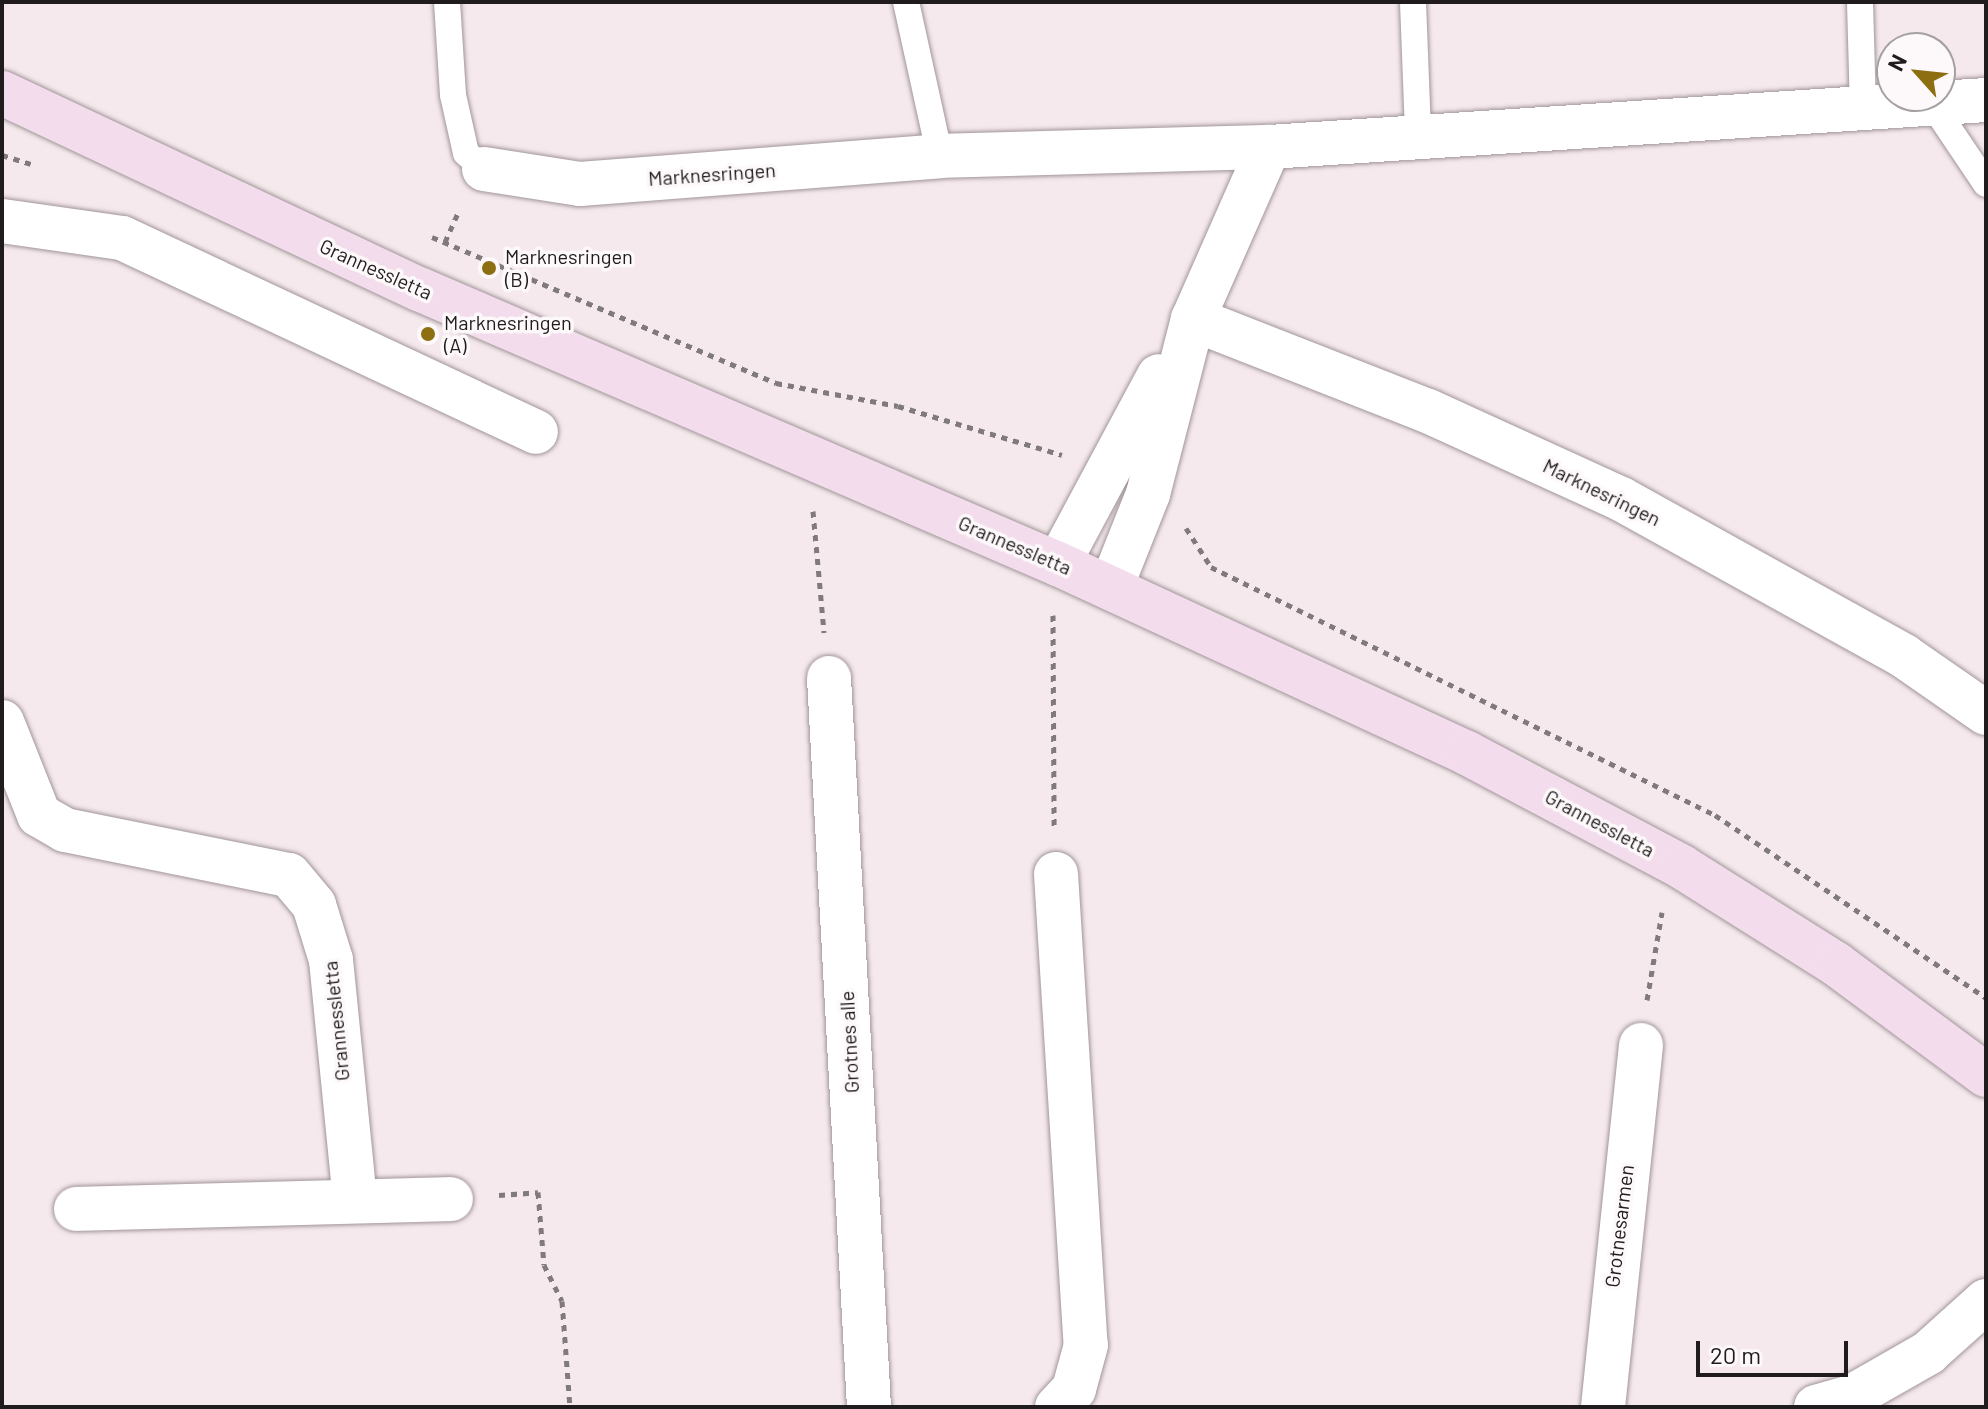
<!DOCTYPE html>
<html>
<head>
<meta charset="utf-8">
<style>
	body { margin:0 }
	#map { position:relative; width:1988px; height:1409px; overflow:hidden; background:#f5e9ed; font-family:Barlow,sans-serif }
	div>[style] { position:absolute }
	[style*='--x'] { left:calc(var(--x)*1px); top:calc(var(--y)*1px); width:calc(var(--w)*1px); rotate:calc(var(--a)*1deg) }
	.path>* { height:5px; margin-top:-2.5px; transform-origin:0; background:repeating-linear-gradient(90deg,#817a7c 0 6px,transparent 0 12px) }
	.roads { filter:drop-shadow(0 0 2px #a19599) drop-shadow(0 0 2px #a19599) }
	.lane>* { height:26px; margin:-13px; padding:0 13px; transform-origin:13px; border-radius:13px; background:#fff }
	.street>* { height:44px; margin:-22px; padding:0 22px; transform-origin:22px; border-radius:22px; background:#fff }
	.secondary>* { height:44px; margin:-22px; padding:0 22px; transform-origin:22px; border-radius:22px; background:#f3dded }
	.dots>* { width:22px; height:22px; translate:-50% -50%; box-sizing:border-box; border:4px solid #fdf8fa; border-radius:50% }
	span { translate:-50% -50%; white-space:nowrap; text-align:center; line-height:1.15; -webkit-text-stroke:7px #fdf8fa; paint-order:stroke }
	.street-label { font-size:20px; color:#201c1d }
	.poi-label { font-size:20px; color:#201c1d }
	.left { translate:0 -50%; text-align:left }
	.frame { position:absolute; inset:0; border:4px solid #201c1d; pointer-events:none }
	.north { position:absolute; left:1876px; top:32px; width:80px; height:80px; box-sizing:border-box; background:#fdf8fa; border:2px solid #a5a0a2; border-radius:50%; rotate:297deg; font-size:22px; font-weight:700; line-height:32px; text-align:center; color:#201c1d }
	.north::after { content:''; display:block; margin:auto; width:28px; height:36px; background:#8d6e11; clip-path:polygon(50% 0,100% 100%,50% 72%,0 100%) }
	.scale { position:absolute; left:1696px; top:1341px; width:152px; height:36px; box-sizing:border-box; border:4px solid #201c1d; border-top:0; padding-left:10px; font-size:24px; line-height:28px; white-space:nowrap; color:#201c1d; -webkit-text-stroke:6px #fdf8fa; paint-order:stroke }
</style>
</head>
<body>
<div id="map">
	<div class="path">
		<i style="--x:2;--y:155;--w:30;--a:17"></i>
		<i style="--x:432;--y:237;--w:374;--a:23"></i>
		<i style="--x:776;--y:383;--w:124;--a:10.7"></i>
		<i style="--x:898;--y:406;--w:171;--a:16.6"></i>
		<i style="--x:445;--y:242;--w:35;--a:-66"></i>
		<i style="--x:813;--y:511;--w:122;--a:84.8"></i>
		<i style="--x:1186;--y:528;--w:46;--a:57.3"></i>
		<i style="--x:1211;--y:567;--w:562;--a:26.2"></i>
		<i style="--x:1715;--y:815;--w:327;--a:34"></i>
		<i style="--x:1053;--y:615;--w:214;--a:89.7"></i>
		<i style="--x:1647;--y:1000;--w:89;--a:-80.3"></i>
		<i style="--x:499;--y:1195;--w:39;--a:-4"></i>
		<i style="--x:538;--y:1192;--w:73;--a:85.3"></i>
		<i style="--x:544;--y:1265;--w:40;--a:63.4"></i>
		<i style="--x:562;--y:1301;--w:106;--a:85.7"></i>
	</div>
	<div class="roads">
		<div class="lane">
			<i style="--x:447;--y:2;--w:93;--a:86.3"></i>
			<i style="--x:453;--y:95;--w:59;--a:77.4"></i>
			<i style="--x:466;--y:153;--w:24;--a:42"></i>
			<i style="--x:906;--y:2;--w:158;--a:77.6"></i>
			<i style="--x:1413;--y:2;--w:132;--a:87.8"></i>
			<i style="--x:1860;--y:2;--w:107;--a:88.4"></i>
			<i style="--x:1933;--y:105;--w:95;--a:56.1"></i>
		</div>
		<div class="street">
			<i style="--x:484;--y:169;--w:97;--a:8.9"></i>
			<i style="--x:580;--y:184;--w:361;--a:-4.4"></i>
			<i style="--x:940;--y:156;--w:329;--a:-1.6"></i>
			<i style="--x:1269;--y:147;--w:719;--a:-3.75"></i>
			<i style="--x:2;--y:221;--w:121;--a:8.1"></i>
			<i style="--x:122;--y:238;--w:457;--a:25.1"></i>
			<i style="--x:1193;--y:319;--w:252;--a:21.4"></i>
			<i style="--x:1428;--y:411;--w:212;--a:24.5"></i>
			<i style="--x:1621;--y:499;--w:324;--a:29"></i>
			<i style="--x:1904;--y:656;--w:100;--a:34.8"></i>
			<i style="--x:1058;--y:564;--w:213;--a:-61.8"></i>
			<i style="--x:1111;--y:587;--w:100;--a:-68.3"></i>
			<i style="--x:1148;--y:494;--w:181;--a:-75.6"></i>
			<i style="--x:1193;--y:319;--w:188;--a:-66.2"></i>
			<i style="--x:829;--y:678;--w:730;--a:86.86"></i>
			<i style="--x:2;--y:722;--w:100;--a:68.3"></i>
			<i style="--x:39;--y:815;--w:30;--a:30"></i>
			<i style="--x:65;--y:830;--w:228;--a:11.4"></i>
			<i style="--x:289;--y:875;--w:39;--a:50"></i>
			<i style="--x:314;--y:905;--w:58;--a:72.8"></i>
			<i style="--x:331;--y:960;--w:242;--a:84.3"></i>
			<i style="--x:1056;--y:874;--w:472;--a:86.4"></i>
			<i style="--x:1086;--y:1345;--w:46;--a:105.3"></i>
			<i style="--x:1074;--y:1389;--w:25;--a:133"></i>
			<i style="--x:76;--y:1209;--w:375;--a:-1.5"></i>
			<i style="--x:1603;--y:1407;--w:364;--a:-84"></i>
			<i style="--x:1816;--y:1407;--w:36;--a:-16"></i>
			<i style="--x:1851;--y:1397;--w:89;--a:-29.7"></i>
			<i style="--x:1928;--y:1353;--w:78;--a:-41.9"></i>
		</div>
		<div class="secondary">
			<i style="--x:2;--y:93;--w:461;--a:25.2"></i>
			<i style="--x:419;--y:289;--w:696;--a:23.29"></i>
			<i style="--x:1058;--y:564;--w:451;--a:24.8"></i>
			<i style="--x:1467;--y:753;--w:243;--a:27.9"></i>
			<i style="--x:1682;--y:867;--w:182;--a:32.2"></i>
			<i style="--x:1836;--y:964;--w:187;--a:36.5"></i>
		</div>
	</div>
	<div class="dots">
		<i style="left:489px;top:268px;background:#8d6e11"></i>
		<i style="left:428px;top:334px;background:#8d6e11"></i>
	</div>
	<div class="street-label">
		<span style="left:712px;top:174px;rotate:-4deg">Marknesringen</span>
		<span style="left:376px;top:269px;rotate:24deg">Grannessletta</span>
		<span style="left:1602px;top:492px;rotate:26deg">Marknesringen</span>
		<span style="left:1015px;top:545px;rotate:23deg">Grannessletta</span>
		<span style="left:1600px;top:823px;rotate:28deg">Grannessletta</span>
		<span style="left:336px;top:1021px;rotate:-96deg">Grannessletta</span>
		<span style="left:849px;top:1042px;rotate:-93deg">Grotnes alle</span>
		<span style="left:1619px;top:1226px;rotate:-83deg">Grotnesarmen</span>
	</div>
	<div class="poi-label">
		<span class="left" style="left:505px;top:268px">Marknesringen<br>(B)</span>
		<span class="left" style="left:444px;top:334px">Marknesringen<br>(A)</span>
	</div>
	<div class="frame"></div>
	<div class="north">N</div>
	<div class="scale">20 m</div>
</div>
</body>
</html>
